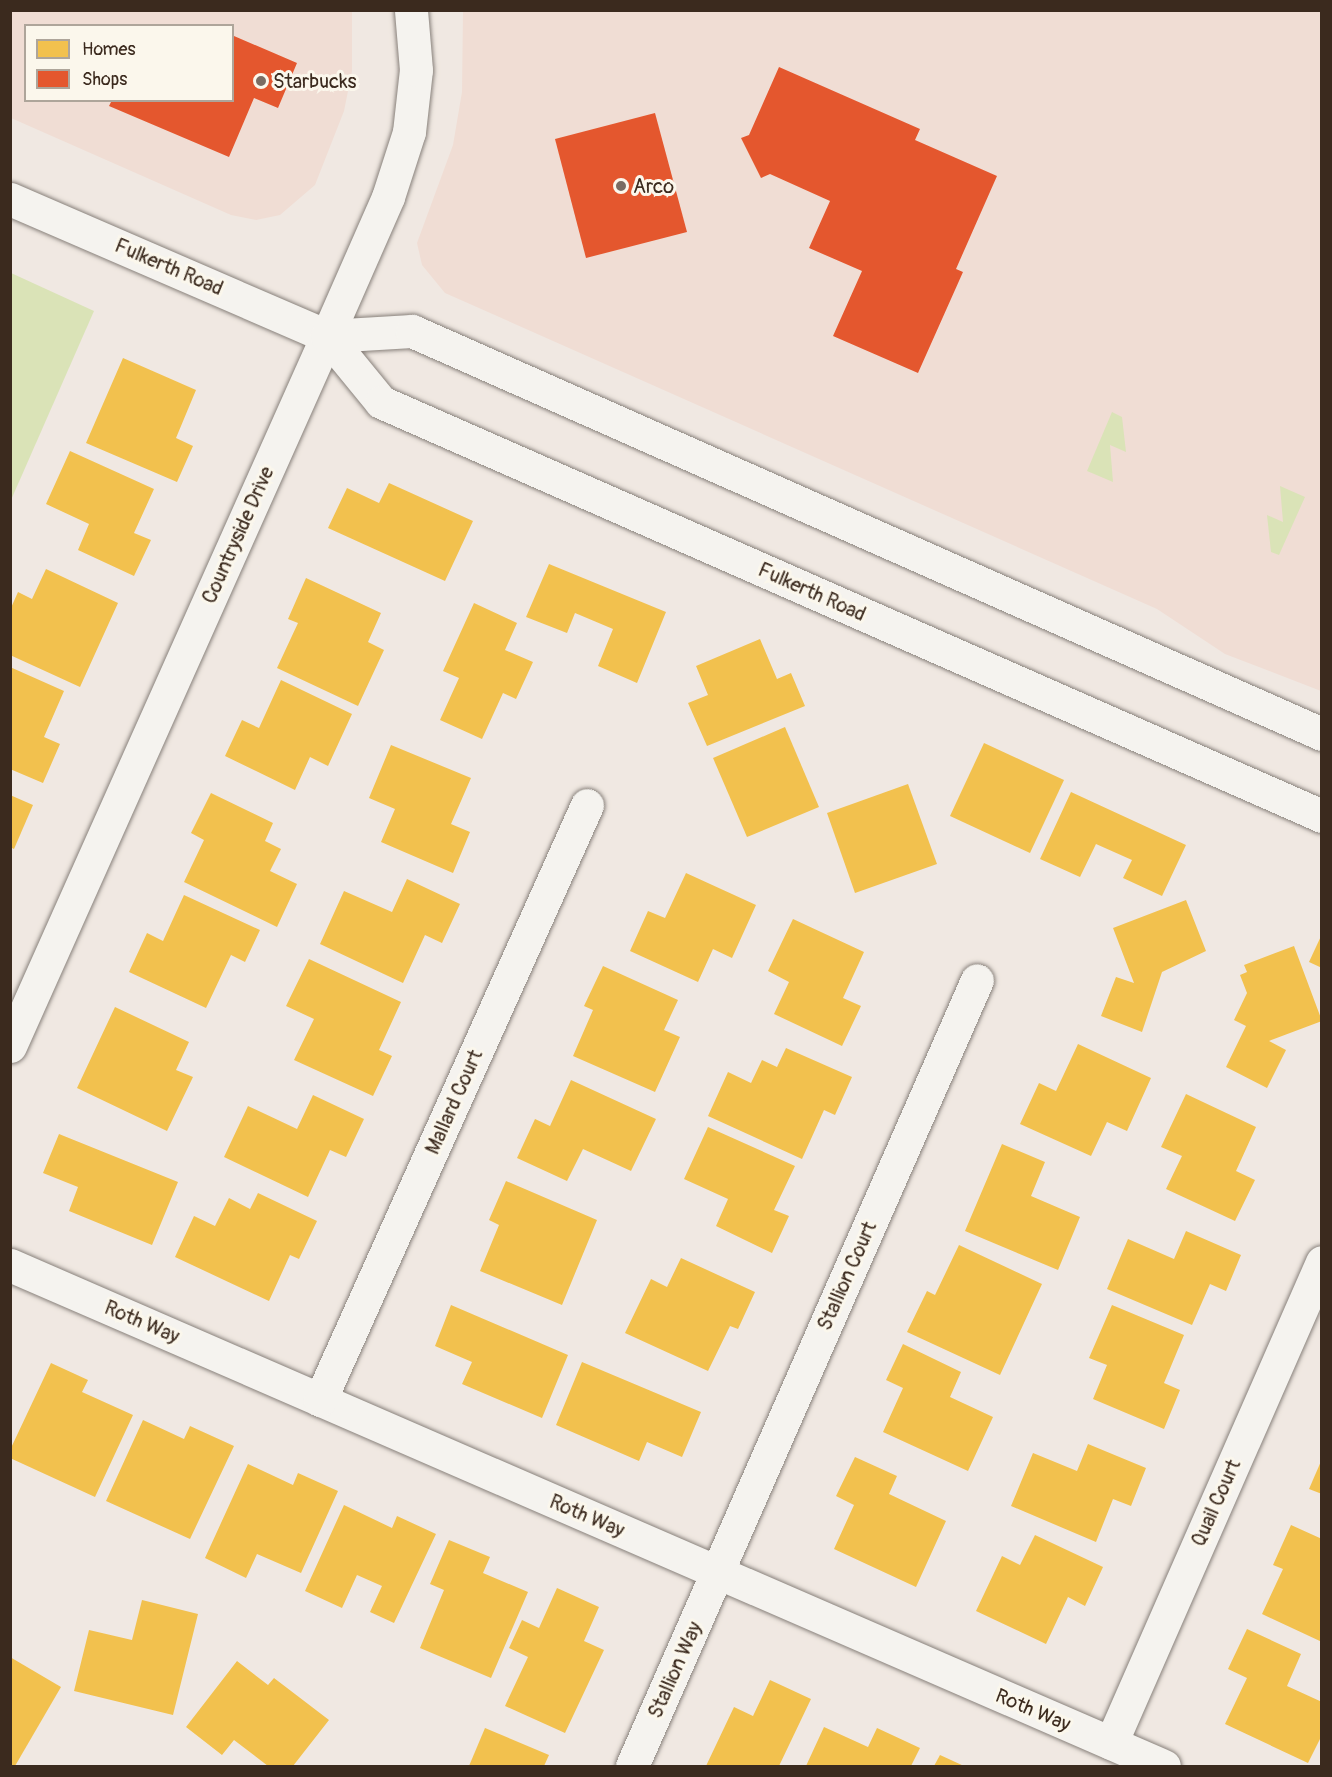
<!DOCTYPE html>
<html>
<head>
<meta charset="utf-8">
<style>
	body { margin:0 }
	#map { position:relative; width:1332px; height:1777px; overflow:hidden; background:#f0e8e2; font-family:Pangolin,sans-serif }
	div>[style] { position:absolute }
	[style*='--x'] { left:calc(var(--x)*1px); top:calc(var(--y)*1px); width:calc(var(--w)*1px); rotate:calc(var(--a)*1deg) }
	.built>* { inset:0; background:#f0ddd4 }
	.green>* { inset:0; background:#dae3b7 }
	.homes>* { inset:0; background:#f2c14e }
	.shops>* { inset:0; background:#e4572e }
	.roads { filter:drop-shadow(0 0 2px #88817b) drop-shadow(0 0 2px #88817b) }
	.minor>* { height:33px; margin:-16.5px; padding:0 16.5px; transform-origin:16.5px; border-radius:16.5px; background:#f5f3ef }
	.tertiary>* { height:33px; margin:-16.5px; padding:0 16.5px; transform-origin:16.5px; border-radius:16.5px; background:#f5f3ef }
	.dots>* { width:16px; height:16px; translate:-50% -50%; box-sizing:border-box; border:3px solid #fbf7ec; border-radius:50% }
	span { translate:-50% -50%; white-space:nowrap; text-align:center; line-height:1.15; -webkit-text-stroke:6px #fbf7ec; paint-order:stroke }
	.poi-label { font-size:20px; color:#3b2a1e }
	.left { translate:0 -50%; text-align:left }
	.street-label { font-size:20px; color:#3b2a1e }
	.frame { position:absolute; inset:0; border:12px solid #3b2a1e; pointer-events:none }
	.legend { position:absolute; left:24px; top:24px; width:210px; height:78px; box-sizing:border-box; background:#fbf7ec; border:2px solid #aea59a; margin:0; padding:8px 10px; list-style:none; font-size:18px; color:#3b2a1e }
	.legend li { display:flex; align-items:center; gap:12px; height:30px }
	.legend b { width:30px; border:2px solid #aea59a }
</style>
</head>
<body>
<div id="map">
	<div class="built">
		<i style="clip-path:polygon(evenodd,11px 11px,352px 11px,352px 71px,344px 111px,315px 185px,280px 215px,256px 220px,231px 215px,11px 118px,11px 11px,26px 26px,232px 26px,232px 100px,26px 100px,26px 26px)"></i>
		<i style="clip-path:polygon(463px 11px,1321px 11px,1321px 691px,1225px 654px,1157px 609px,445px 293px,422px 265px,417px 243px,453px 145px,462px 92px)"></i>
	</div>
	<div class="green">
		<i style="clip-path:polygon(11px 273px,94px 311px,11px 500px)"></i>
		<i style="clip-path:polygon(1112px 412px,1122px 417px,1126px 452px,1110px 445px,1113px 482px,1087px 471px)"></i>
		<i style="clip-path:polygon(1280px 486px,1305px 497px,1279px 555px,1271px 552px,1267px 515px,1283px 522px)"></i>
	</div>
	<div class="homes">
		<i style="clip-path:polygon(123px 358px,196px 390px,176px 438px,193px 446px,177px 482px,86px 443px)"></i>
		<i style="clip-path:polygon(70px 451px,154px 489px,134px 533px,151px 540px,134px 576px,78px 550px,89px 524px,46px 504px)"></i>
		<i style="clip-path:polygon(389px 483px,473px 521px,445px 581px,328px 528px,347px 488px,379px 503px)"></i>
		<i style="clip-path:polygon(549px 564px,666px 612px,637px 683px,598px 666px,613px 629px,575px 613px,567px 633px,526px 617px)"></i>
		<i style="clip-path:polygon(46px 569px,118px 603px,80px 687px,10px 655px,10px 610px,18px 592px,32px 599px)"></i>
		<i style="clip-path:polygon(306px 578px,381px 613px,368px 642px,384px 650px,358px 706px,277px 668px,298px 623px,288px 619px)"></i>
		<i style="clip-path:polygon(474px 603px,517px 623px,505px 650px,533px 662px,516px 699px,503px 693px,482px 739px,440px 720px,459px 678px,443px 671px)"></i>
		<i style="clip-path:polygon(760px 639px,777px 679px,791px 673px,805px 706px,707px 746px,688px 703px,708px 695px,696px 666px)"></i>
		<i style="clip-path:polygon(10px 667px,64px 691px,44px 737px,60px 744px,43px 783px,10px 769px)"></i>
		<i style="clip-path:polygon(281px 680px,352px 714px,328px 766px,310px 757px,295px 790px,225px 756px,242px 720px,259px 728px)"></i>
		<i style="clip-path:polygon(785px 727px,819px 807px,747px 837px,713px 758px)"></i>
		<i style="clip-path:polygon(984px 743px,1064px 780px,1030px 853px,950px 816px)"></i>
		<i style="clip-path:polygon(391px 745px,471px 778px,451px 824px,470px 832px,453px 873px,381px 842px,395px 809px,369px 798px)"></i>
		<i style="clip-path:polygon(908px 784px,937px 864px,855px 893px,827px 813px)"></i>
		<i style="clip-path:polygon(1071px 792px,1186px 845px,1162px 896px,1123px 878px,1132px 860px,1096px 844px,1080px 877px,1040px 859px)"></i>
		<i style="clip-path:polygon(211px 793px,273px 823px,265px 841px,281px 849px,270px 871px,297px 884px,277px 927px,184px 882px,204px 840px,191px 833px)"></i>
		<i style="clip-path:polygon(10px 795px,33px 805px,14px 849px,10px 847px)"></i>
		<i style="clip-path:polygon(686px 873px,756px 905px,732px 958px,713px 949px,698px 982px,630px 951px,648px 911px,665px 918px)"></i>
		<i style="clip-path:polygon(407px 879px,460px 904px,442px 943px,425px 935px,403px 983px,320px 944px,344px 891px,392px 912px)"></i>
		<i style="clip-path:polygon(184px 895px,260px 930px,245px 962px,231px 955px,206px 1008px,129px 972px,147px 933px,163px 941px)"></i>
		<i style="clip-path:polygon(1186px 900px,1206px 951px,1162px 972px,1142px 1032px,1101px 1016px,1116px 977px,1134px 983px,1113px 928px)"></i>
		<i style="clip-path:polygon(793px 919px,864px 952px,843px 998px,861px 1006px,842px 1046px,774px 1014px,789px 982px,768px 971px)"></i>
		<i style="clip-path:polygon(1322px 934px,1322px 968px,1309px 962px)"></i>
		<i style="clip-path:polygon(1294px 946px,1322px 1021px,1269px 1041px,1286px 1050px,1267px 1088px,1226px 1067px,1246px 1026px,1234px 1020px,1247px 993px,1240px 975px,1247px 972px,1244px 965px)"></i>
		<i style="clip-path:polygon(309px 959px,401px 1002px,379px 1050px,392px 1056px,373px 1096px,294px 1060px,314px 1019px,286px 1006px)"></i>
		<i style="clip-path:polygon(603px 966px,678px 1000px,664px 1030px,680px 1037px,655px 1092px,573px 1056px,593px 1010px,584px 1006px)"></i>
		<i style="clip-path:polygon(115px 1007px,189px 1042px,176px 1070px,193px 1077px,167px 1131px,77px 1088px)"></i>
		<i style="clip-path:polygon(1078px 1044px,1151px 1078px,1127px 1131px,1107px 1122px,1091px 1156px,1020px 1124px,1039px 1083px,1056px 1091px)"></i>
		<i style="clip-path:polygon(786px 1048px,852px 1077px,835px 1115px,824px 1110px,802px 1159px,708px 1116px,728px 1072px,751px 1083px,762px 1060px,777px 1067px)"></i>
		<i style="clip-path:polygon(571px 1080px,656px 1119px,631px 1171px,583px 1149px,567px 1181px,517px 1158px,535px 1119px,550px 1126px)"></i>
		<i style="clip-path:polygon(1186px 1094px,1256px 1127px,1236px 1171px,1255px 1180px,1235px 1221px,1166px 1189px,1182px 1156px,1161px 1147px)"></i>
		<i style="clip-path:polygon(313px 1095px,364px 1119px,346px 1157px,330px 1150px,308px 1197px,224px 1157px,248px 1106px,297px 1129px)"></i>
		<i style="clip-path:polygon(708px 1127px,795px 1166px,774px 1210px,789px 1216px,772px 1253px,716px 1226px,728px 1199px,684px 1179px)"></i>
		<i style="clip-path:polygon(59px 1134px,178px 1182px,152px 1245px,69px 1211px,78px 1187px,43px 1173px)"></i>
		<i style="clip-path:polygon(1002px 1144px,1045px 1162px,1031px 1196px,1080px 1217px,1058px 1270px,965px 1231px)"></i>
		<i style="clip-path:polygon(506px 1181px,597px 1220px,562px 1305px,480px 1271px,499px 1225px,489px 1220px)"></i>
		<i style="clip-path:polygon(258px 1193px,317px 1221px,299px 1259px,290px 1255px,269px 1301px,175px 1257px,194px 1216px,215px 1226px,229px 1198px,250px 1209px)"></i>
		<i style="clip-path:polygon(1186px 1231px,1241px 1255px,1226px 1291px,1210px 1284px,1192px 1325px,1107px 1289px,1128px 1239px,1174px 1259px)"></i>
		<i style="clip-path:polygon(959px 1245px,1042px 1284px,1000px 1375px,907px 1332px,927px 1291px,935px 1295px)"></i>
		<i style="clip-path:polygon(681px 1258px,755px 1292px,738px 1329px,730px 1326px,708px 1371px,625px 1333px,651px 1279px,667px 1287px)"></i>
		<i style="clip-path:polygon(451px 1305px,568px 1355px,542px 1418px,462px 1384px,472px 1362px,435px 1346px)"></i>
		<i style="clip-path:polygon(1112px 1305px,1184px 1335px,1164px 1383px,1180px 1390px,1164px 1429px,1093px 1399px,1107px 1365px,1089px 1358px)"></i>
		<i style="clip-path:polygon(903px 1344px,961px 1372px,950px 1397px,993px 1417px,968px 1471px,883px 1432px,903px 1388px,886px 1380px)"></i>
		<i style="clip-path:polygon(582px 1362px,701px 1412px,682px 1457px,647px 1442px,639px 1461px,556px 1425px)"></i>
		<i style="clip-path:polygon(51px 1363px,88px 1380px,82px 1392px,133px 1415px,95px 1497px,10px 1458px,10px 1450px)"></i>
		<i style="clip-path:polygon(143px 1420px,184px 1439px,190px 1426px,234px 1446px,190px 1539px,106px 1501px)"></i>
		<i style="clip-path:polygon(1088px 1444px,1146px 1468px,1131px 1506px,1113px 1499px,1096px 1542px,1011px 1506px,1033px 1453px,1077px 1471px)"></i>
		<i style="clip-path:polygon(855px 1457px,897px 1476px,889px 1494px,946px 1521px,916px 1587px,834px 1549px,854px 1505px,836px 1496px)"></i>
		<i style="clip-path:polygon(1322px 1459px,1322px 1494px,1309px 1489px)"></i>
		<i style="clip-path:polygon(248px 1464px,293px 1485px,298px 1473px,338px 1491px,301px 1573px,257px 1554px,246px 1578px,205px 1558px)"></i>
		<i style="clip-path:polygon(344px 1505px,392px 1528px,397px 1516px,436px 1534px,394px 1623px,370px 1612px,382px 1586px,357px 1575px,342px 1608px,305px 1591px)"></i>
		<i style="clip-path:polygon(1291px 1525px,1322px 1539px,1322px 1642px,1262px 1614px,1283px 1569px,1273px 1565px)"></i>
		<i style="clip-path:polygon(1035px 1535px,1103px 1567px,1085px 1606px,1068px 1597px,1046px 1644px,976px 1611px,1002px 1556px,1020px 1565px)"></i>
		<i style="clip-path:polygon(449px 1540px,490px 1557px,483px 1573px,528px 1592px,491px 1678px,420px 1648px,444px 1590px,430px 1584px)"></i>
		<i style="clip-path:polygon(557px 1588px,599px 1607px,584px 1641px,604px 1650px,565px 1733px,505px 1706px,528px 1657px,509px 1648px,522px 1620px,539px 1628px)"></i>
		<i style="clip-path:polygon(142px 1600px,198px 1614px,173px 1715px,74px 1691px,89px 1630px,132px 1640px)"></i>
		<i style="clip-path:polygon(1247px 1629px,1301px 1654px,1287px 1686px,1322px 1702px,1322px 1735px,1308px 1763px,1225px 1724px,1247px 1678px,1228px 1669px)"></i>
		<i style="clip-path:polygon(10px 1657px,61px 1687px,15px 1766px,10px 1766px)"></i>
		<i style="clip-path:polygon(237px 1661px,268px 1685px,274px 1678px,329px 1720px,293px 1766px,268px 1766px,234px 1740px,222px 1755px,186px 1727px)"></i>
		<i style="clip-path:polygon(770px 1680px,811px 1699px,779px 1766px,706px 1766px,734px 1707px,753px 1716px)"></i>
		<i style="clip-path:polygon(824px 1727px,868px 1747px,877px 1728px,920px 1748px,911px 1766px,806px 1766px)"></i>
		<i style="clip-path:polygon(485px 1728px,549px 1755px,544px 1766px,469px 1766px)"></i>
		<i style="clip-path:polygon(940px 1755px,964px 1766px,934px 1766px)"></i>
	</div>
	<div class="shops">
		<i style="clip-path:polygon(234px 36px,297px 63px,278px 108px,254px 98px,229px 157px,109px 106px,112px 100px,232px 100px)"></i>
		<i style="clip-path:polygon(779px 67px,920px 129px,915px 140px,997px 176px,956px 269px,963px 272px,918px 373px,833px 336px,862px 271px,809px 248px,830px 201px,770px 174px,761px 178px,741px 138px,749px 135px)"></i>
		<i style="clip-path:polygon(655px 113px,687px 232px,586px 258px,555px 139px)"></i>
	</div>
	<div class="roads">
		<div class="minor">
			<i style="--x:10;--y:1046;--w:778;--a:-65.94"></i>
			<i style="--x:10;--y:1265;--w:1258;--a:23.47"></i>
			<i style="--x:320;--y:1400;--w:652;--a:-65.83"></i>
			<i style="--x:1111;--y:1743;--w:525;--a:-66.31"></i>
			<i style="--x:632;--y:1766;--w:858;--a:-66.3"></i>
		</div>
		<div class="tertiary">
			<i style="--x:10;--y:199;--w:345;--a:23.4"></i>
			<i style="--x:327;--y:336;--w:85;--a:-3.4"></i>
			<i style="--x:412;--y:331;--w:995;--a:23.89"></i>
			<i style="--x:327;--y:336;--w:85;--a:50.7"></i>
			<i style="--x:381;--y:402;--w:1028;--a:23.75"></i>
			<i style="--x:327;--y:336;--w:152;--a:-66.3"></i>
			<i style="--x:388;--y:197;--w:68;--a:-72.1"></i>
			<i style="--x:409;--y:132;--w:62;--a:-83.6"></i>
			<i style="--x:416;--y:70;--w:60;--a:-94.8"></i>
		</div>
	</div>
	<div class="dots">
		<i style="left:261px;top:81px;background:#7a6c63"></i>
		<i style="left:621px;top:186px;background:#7a6c63"></i>
	</div>
	<div class="poi-label">
		<span class="left" style="left:273px;top:81px">Starbucks</span>
		<span class="left" style="left:633px;top:186px">Arco</span>
	</div>
	<div class="street-label">
		<span style="left:169px;top:267px;rotate:23deg">Fulkerth Road</span>
		<span style="left:238px;top:535px;rotate:-66deg">Countryside Drive</span>
		<span style="left:812px;top:592px;rotate:24deg">Fulkerth Road</span>
		<span style="left:454px;top:1102px;rotate:-66deg">Mallard Court</span>
		<span style="left:847px;top:1276px;rotate:-66deg">Stallion Court</span>
		<span style="left:142px;top:1322px;rotate:23deg">Roth Way</span>
		<span style="left:1216px;top:1503px;rotate:-66deg">Quail Court</span>
		<span style="left:587px;top:1516px;rotate:23deg">Roth Way</span>
		<span style="left:675px;top:1670px;rotate:-66deg">Stallion Way</span>
		<span style="left:1033px;top:1710px;rotate:23deg">Roth Way</span>
	</div>
	<div class="frame"></div>
	<ul class="legend">
	<li><b style="height:16px;background:#f2c14e"></b>Homes</li>
	<li><b style="height:16px;background:#e4572e"></b>Shops</li>
	</ul>
</div>
</body>
</html>
